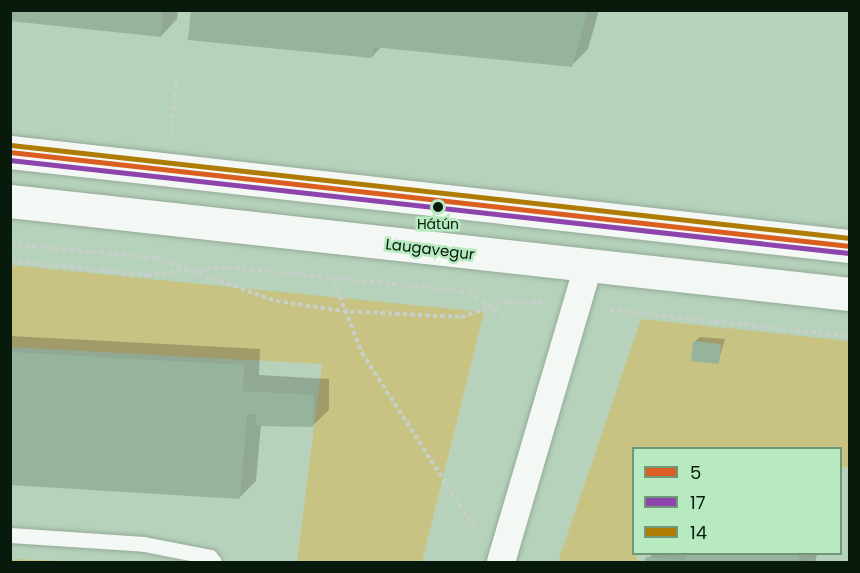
<!DOCTYPE html>
<html>
<head>
<meta charset="utf-8">
<style>
	body { margin:0 }
	#map { position:relative; width:860px; height:573px; overflow:hidden; background:#b6d2bb; font-family:Poppins,sans-serif }
	div>[style] { position:absolute }
	[style*='--x'] { left:calc(var(--x)*1px); top:calc(var(--y)*1px); width:calc(var(--w)*1px); rotate:calc(var(--a)*1deg) }
	.green>* { inset:0; background:#c8c283 }
	.shadow>* { inset:0; background:#0003 }
	.building>* { inset:0; background:#96b39c }
	.path>* { height:4px; margin-top:-2px; transform-origin:0; background:repeating-linear-gradient(90deg,#c7cfc9 0 4.5px,transparent 0 7.5px) }
	.roads { filter:drop-shadow(0 0 2px #94aa98) drop-shadow(0 0 2px #94aa98) }
	.lane>* { height:15px; margin:-7.5px; padding:0 7.5px; transform-origin:7.5px; border-radius:7.5px; background:#f4f8f5 }
	.street>* { height:28px; margin:-14px; padding:0 14px; transform-origin:14px; border-radius:14px; background:#f4f8f5 }
	.secondary>* { height:33px; margin:-16.5px; padding:0 16.5px; transform-origin:16.5px; border-radius:16.5px; background:#f4f8f5 }
	.bus-1>* { height:4.5px; margin:-2.25px; padding:0 2.25px; transform-origin:2.25px; border-radius:2.25px; background:#da5e20 }
	.bus-2>* { height:4.5px; margin:-2.25px; padding:0 2.25px; transform-origin:2.25px; border-radius:2.25px; background:#8e44ad }
	.bus-3>* { height:4.5px; margin:-2.25px; padding:0 2.25px; transform-origin:2.25px; border-radius:2.25px; background:#af7c03 }
	.dots>* { width:16px; height:16px; translate:-50% -50%; box-sizing:border-box; border:3px solid #b8eac0; border-radius:50% }
	span { translate:-50% -50%; white-space:nowrap; text-align:center; line-height:1.15; -webkit-text-stroke:5px #b8eac0; paint-order:stroke }
	.bus-label { font-size:14px; color:#071a0b }
	.street-label { font-size:15px; color:#071a0b }
	.frame { position:absolute; inset:0; border:12px solid #071a0b; pointer-events:none }
	.legend { position:absolute; left:632px; top:447px; width:210px; height:108px; box-sizing:border-box; background:#b8eac0; border:2px solid #719778; margin:0; padding:8px 10px; list-style:none; font-size:18px; color:#071a0b }
	.legend li { display:flex; align-items:center; gap:12px; height:30px }
	.legend b { width:30px; border:2px solid #719778 }
</style>
</head>
<body>
<div id="map">
	<div class="green">
		<i style="clip-path:polygon(10px 265px,484px 312px,422px 562px,297px 562px,322px 364px,11px 347px)"></i>
		<i style="clip-path:polygon(641px 319px,849px 341px,849px 467px,841px 467px,840px 448px,634px 448px,637px 562px,558px 562px)"></i>
		<i style="clip-path:polygon(10px 559px,11px 559px,88px 562px,11px 562px)"></i>
	</div>
	<div class="shadow">
		<i style="clip-path:polygon(10px 10px,178px 10px,177px 19px,161px 36px)"></i>
		<i style="clip-path:polygon(192px 10px,599px 10px,588px 49px,571px 66px,382px 46px,372px 57px)"></i>
		<i style="clip-path:polygon(10px 336px,260px 349px,259px 375px,329px 379px,329px 410px,312px 426px,261px 424px,256px 481px,240px 497px,10px 484px)"></i>
		<i style="clip-path:polygon(700px 337px,725px 339px,718px 362px,694px 342px)"></i>
		<i style="clip-path:polygon(652px 554px,817px 554px,815px 562px,647px 562px)"></i>
	</div>
	<div class="building">
		<i style="clip-path:polygon(10px 10px,163px 10px,161px 37px,10px 21px)"></i>
		<i style="clip-path:polygon(191px 10px,588px 10px,572px 67px,373px 47px,372px 58px,188px 40px)"></i>
		<i style="clip-path:polygon(693px 341px,721px 344px,719px 364px,691px 361px)"></i>
		<i style="clip-path:polygon(10px 352px,244px 365px,243px 391px,314px 395px,313px 427px,255px 426px,256px 414px,247px 414px,240px 499px,10px 485px)"></i>
		<i style="clip-path:polygon(686px 554px,799px 554px,799px 562px,645px 562px,646px 557px,685px 560px)"></i>
	</div>
	<div class="path">
		<i style="--x:171;--y:133;--w:56;--a:-83.9"></i>
		<i style="--x:10;--y:244;--w:147;--a:5.5"></i>
		<i style="--x:156;--y:258;--w:127;--a:19.7"></i>
		<i style="--x:276;--y:301;--w:68;--a:8.5"></i>
		<i style="--x:343;--y:311;--w:118;--a:2.9"></i>
		<i style="--x:461;--y:317;--w:51;--a:-18.4"></i>
		<i style="--x:509;--y:301;--w:34;--a:3"></i>
		<i style="--x:10;--y:261;--w:138;--a:5.8"></i>
		<i style="--x:147;--y:275;--w:81;--a:-5.6"></i>
		<i style="--x:228;--y:267;--w:242;--a:5.9"></i>
		<i style="--x:469;--y:292;--w:43;--a:35.5"></i>
		<i style="--x:334;--y:282;--w:76;--a:68.5"></i>
		<i style="--x:362;--y:353;--w:211;--a:57.2"></i>
		<i style="--x:610;--y:310;--w:241;--a:6.2"></i>
	</div>
	<div class="roads">
		<div class="lane">
			<i style="--x:10;--y:535;--w:134;--a:3.8"></i>
			<i style="--x:144;--y:544;--w:67;--a:11.1"></i>
			<i style="--x:210;--y:557;--w:6;--a:51"></i>
		</div>
		<div class="street">
			<i style="--x:501;--y:562;--w:308;--a:-73.6"></i>
		</div>
		<div class="secondary">
			<i style="--x:10;--y:152;--w:845;--a:6.39"></i>
			<i style="--x:10;--y:201;--w:845;--a:6.32"></i>
		</div>
	</div>
	<div class="bus-1">
		<i style="--x:10;--y:152;--w:845;--a:6.39"></i>
	</div>
	<div class="bus-2">
		<i style="--x:10;--y:160;--w:844;--a:6.33"></i>
	</div>
	<div class="bus-3">
		<i style="--x:11;--y:145;--w:844;--a:6.33"></i>
	</div>
	<div class="dots">
		<i style="left:438px;top:207px;background:#071a0b"></i>
	</div>
	<div class="bus-label">
		<span style="left:438px;top:224px">Hátún</span>
	</div>
	<div class="street-label">
		<span style="left:430px;top:249px;rotate:7deg">Laugavegur</span>
	</div>
	<div class="frame"></div>
	<ul class="legend">
	<li><b style="height:8px;background:#da5e20"></b>5</li>
	<li><b style="height:8px;background:#8e44ad"></b>17</li>
	<li><b style="height:8px;background:#af7c03"></b>14</li>
	</ul>
</div>
</body>
</html>
